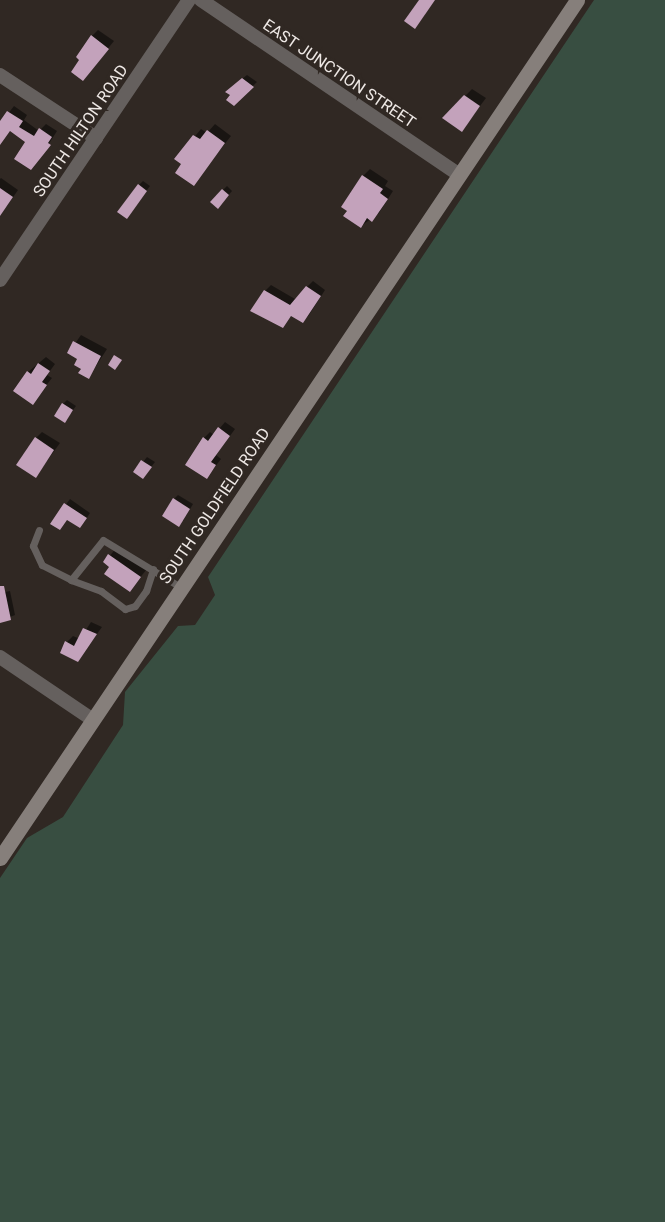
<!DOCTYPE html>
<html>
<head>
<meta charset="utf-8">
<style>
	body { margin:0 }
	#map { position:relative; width:665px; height:1222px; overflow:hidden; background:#302823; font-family:Roboto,sans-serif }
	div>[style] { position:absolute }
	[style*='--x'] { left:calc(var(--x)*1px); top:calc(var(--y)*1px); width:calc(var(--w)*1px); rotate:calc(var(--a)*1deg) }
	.green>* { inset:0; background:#384e41 }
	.shadow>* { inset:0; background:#0007 }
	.building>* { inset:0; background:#c3a2bb }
	.service>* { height:7px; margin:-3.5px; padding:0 3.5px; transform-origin:3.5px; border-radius:3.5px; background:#65605e }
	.minor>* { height:14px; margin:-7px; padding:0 7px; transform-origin:7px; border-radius:7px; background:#65605e }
	.secondary>* { height:15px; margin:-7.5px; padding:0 7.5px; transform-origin:7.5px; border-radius:7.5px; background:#867f7b }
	span { translate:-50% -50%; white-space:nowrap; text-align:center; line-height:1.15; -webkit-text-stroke:6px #302823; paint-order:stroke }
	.street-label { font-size:16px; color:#eee8e5 }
</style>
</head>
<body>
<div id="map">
	<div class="green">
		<i style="clip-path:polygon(594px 0,665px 0,665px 1222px,0 1222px,0 878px,27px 838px,63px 817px,123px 725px,125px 692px,178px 626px,195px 625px,215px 595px,208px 577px)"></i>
	</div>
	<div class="shadow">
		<i style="clip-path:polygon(98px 30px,114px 41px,89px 72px,92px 36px)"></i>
		<i style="clip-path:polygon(247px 75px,257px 82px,234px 104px,231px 88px)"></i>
		<i style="clip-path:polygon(472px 89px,486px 98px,462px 130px,444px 118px)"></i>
		<i style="clip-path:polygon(14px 106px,27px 115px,24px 120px,39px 131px,46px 124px,57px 131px,38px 161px,27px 142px,11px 130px,3px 139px,0 136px,0 124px)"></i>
		<i style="clip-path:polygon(215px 124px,231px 136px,193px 184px,183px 164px,176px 159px,201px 129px,207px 133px)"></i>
		<i style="clip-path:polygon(370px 169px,388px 181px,385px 186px,393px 191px,379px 213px,361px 226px,363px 176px)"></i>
		<i style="clip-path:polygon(1px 178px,18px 190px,0 216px,0 179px)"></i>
		<i style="clip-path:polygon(143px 181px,150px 186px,130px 213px,139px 185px)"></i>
		<i style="clip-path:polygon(227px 186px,232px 191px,222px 203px,223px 190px)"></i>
		<i style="clip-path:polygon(313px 281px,325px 290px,309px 315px,303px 321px,292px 315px,282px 326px,265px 291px,271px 285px,295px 299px)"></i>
		<i style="clip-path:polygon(81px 335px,107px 349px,89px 377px,79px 358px,69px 352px)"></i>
		<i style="clip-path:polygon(46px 357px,55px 364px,47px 375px,52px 378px,32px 403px,28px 372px)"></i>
		<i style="clip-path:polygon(67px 400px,76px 406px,65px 421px,63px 404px)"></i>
		<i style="clip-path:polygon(225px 422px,235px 429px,216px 455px,221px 459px,207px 477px,204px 438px,210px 432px,214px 435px)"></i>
		<i style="clip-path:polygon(42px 432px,60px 443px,36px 476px,36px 438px)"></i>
		<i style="clip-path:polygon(147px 457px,155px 462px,143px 477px,135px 472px)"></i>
		<i style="clip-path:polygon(178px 495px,193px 504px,183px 521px,174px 499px)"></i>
		<i style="clip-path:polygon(70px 499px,90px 513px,84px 522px,68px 518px,60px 528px,52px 523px)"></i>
		<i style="clip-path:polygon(116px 548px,147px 569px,130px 590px,105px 562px)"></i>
		<i style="clip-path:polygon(10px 591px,15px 615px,0 621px,0 593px)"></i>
		<i style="clip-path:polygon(91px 622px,102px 627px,78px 660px,67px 642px,73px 636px,80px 639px)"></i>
	</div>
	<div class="building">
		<i style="clip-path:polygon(419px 0,435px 0,415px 29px,404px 21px)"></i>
		<i style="clip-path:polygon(91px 35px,109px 49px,83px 81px,71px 72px,79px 60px,76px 57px)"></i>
		<i style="clip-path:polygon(242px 78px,254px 87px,234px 106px,226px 100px,230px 95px,225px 92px)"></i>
		<i style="clip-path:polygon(464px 95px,480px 106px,462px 132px,442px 118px)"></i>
		<i style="clip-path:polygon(7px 111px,23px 121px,19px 127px,34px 136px,39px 128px,52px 137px,48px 143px,51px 145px,31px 170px,14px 159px,25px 142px,10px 131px,0 145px,0 121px)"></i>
		<i style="clip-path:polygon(207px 130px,225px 143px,194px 186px,175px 173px,181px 164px,174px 159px,193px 135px,200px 139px)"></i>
		<i style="clip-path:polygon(362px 175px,383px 189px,380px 193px,388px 199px,372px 222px,367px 218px,361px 228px,343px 216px,347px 211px,341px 207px)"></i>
		<i style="clip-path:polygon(138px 184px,147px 191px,127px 219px,117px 212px)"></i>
		<i style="clip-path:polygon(0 188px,13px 197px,0 216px)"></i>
		<i style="clip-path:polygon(222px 189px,229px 195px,218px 209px,210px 202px)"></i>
		<i style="clip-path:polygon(306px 286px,321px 296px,303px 323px,291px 316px,283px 328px,250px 311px,264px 290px,290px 305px)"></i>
		<i style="clip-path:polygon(73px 341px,101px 356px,89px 379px,78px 373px,81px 369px,74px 365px,77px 359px,67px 353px)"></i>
		<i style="clip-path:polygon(114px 355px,122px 360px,115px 370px,108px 365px)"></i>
		<i style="clip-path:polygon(38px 363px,50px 371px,42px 382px,47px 385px,33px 405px,13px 391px,27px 371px,31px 374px)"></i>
		<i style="clip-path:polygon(62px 403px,73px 410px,65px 423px,54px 416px)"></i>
		<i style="clip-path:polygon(218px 427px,230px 436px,211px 462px,216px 465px,207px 479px,185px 465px,203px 437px,208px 441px)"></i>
		<i style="clip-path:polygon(35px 437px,54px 450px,36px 478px,16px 465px)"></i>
		<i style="clip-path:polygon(141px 460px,152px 467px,143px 479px,133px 472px)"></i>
		<i style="clip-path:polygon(173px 498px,190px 509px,179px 527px,162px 516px)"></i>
		<i style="clip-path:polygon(64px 503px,87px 518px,80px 528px,67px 520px,60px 530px,50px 524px)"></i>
		<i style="clip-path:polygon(108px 554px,141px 577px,130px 592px,104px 574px,109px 567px,103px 562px)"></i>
		<i style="clip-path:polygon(0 586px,4px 586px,11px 620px,0 623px)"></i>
		<i style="clip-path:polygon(83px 628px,97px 634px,78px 662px,60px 653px,65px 641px,74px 646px)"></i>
	</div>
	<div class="service">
		<i style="--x:39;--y:530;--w:17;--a:111"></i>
		<i style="--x:33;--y:546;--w:21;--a:65"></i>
		<i style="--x:42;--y:565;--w:33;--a:27"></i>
		<i style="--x:71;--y:580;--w:32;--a:20"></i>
		<i style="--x:101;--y:591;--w:30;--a:37"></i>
		<i style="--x:125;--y:609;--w:10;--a:-17"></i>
		<i style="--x:135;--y:606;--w:19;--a:-54"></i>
		<i style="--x:146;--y:591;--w:23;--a:-72"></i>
		<i style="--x:71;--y:580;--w:51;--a:-51.3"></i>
		<i style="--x:103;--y:540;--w:92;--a:31.3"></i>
	</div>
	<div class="minor">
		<i style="--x:201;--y:0;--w:312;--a:34.1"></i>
		<i style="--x:0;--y:75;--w:115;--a:33.3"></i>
		<i style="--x:0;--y:280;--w:338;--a:-56"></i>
		<i style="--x:0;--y:657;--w:112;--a:34.1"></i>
	</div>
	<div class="secondary">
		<i style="--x:0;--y:858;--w:1034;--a:-56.08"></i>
	</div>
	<div class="street-label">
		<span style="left:339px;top:74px;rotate:34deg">EAST JUNCTION STREET</span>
		<span style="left:81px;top:131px;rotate:-56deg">SOUTH HILTON ROAD</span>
		<span style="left:215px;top:506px;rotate:-56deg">SOUTH GOLDFIELD ROAD</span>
	</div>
</div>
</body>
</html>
